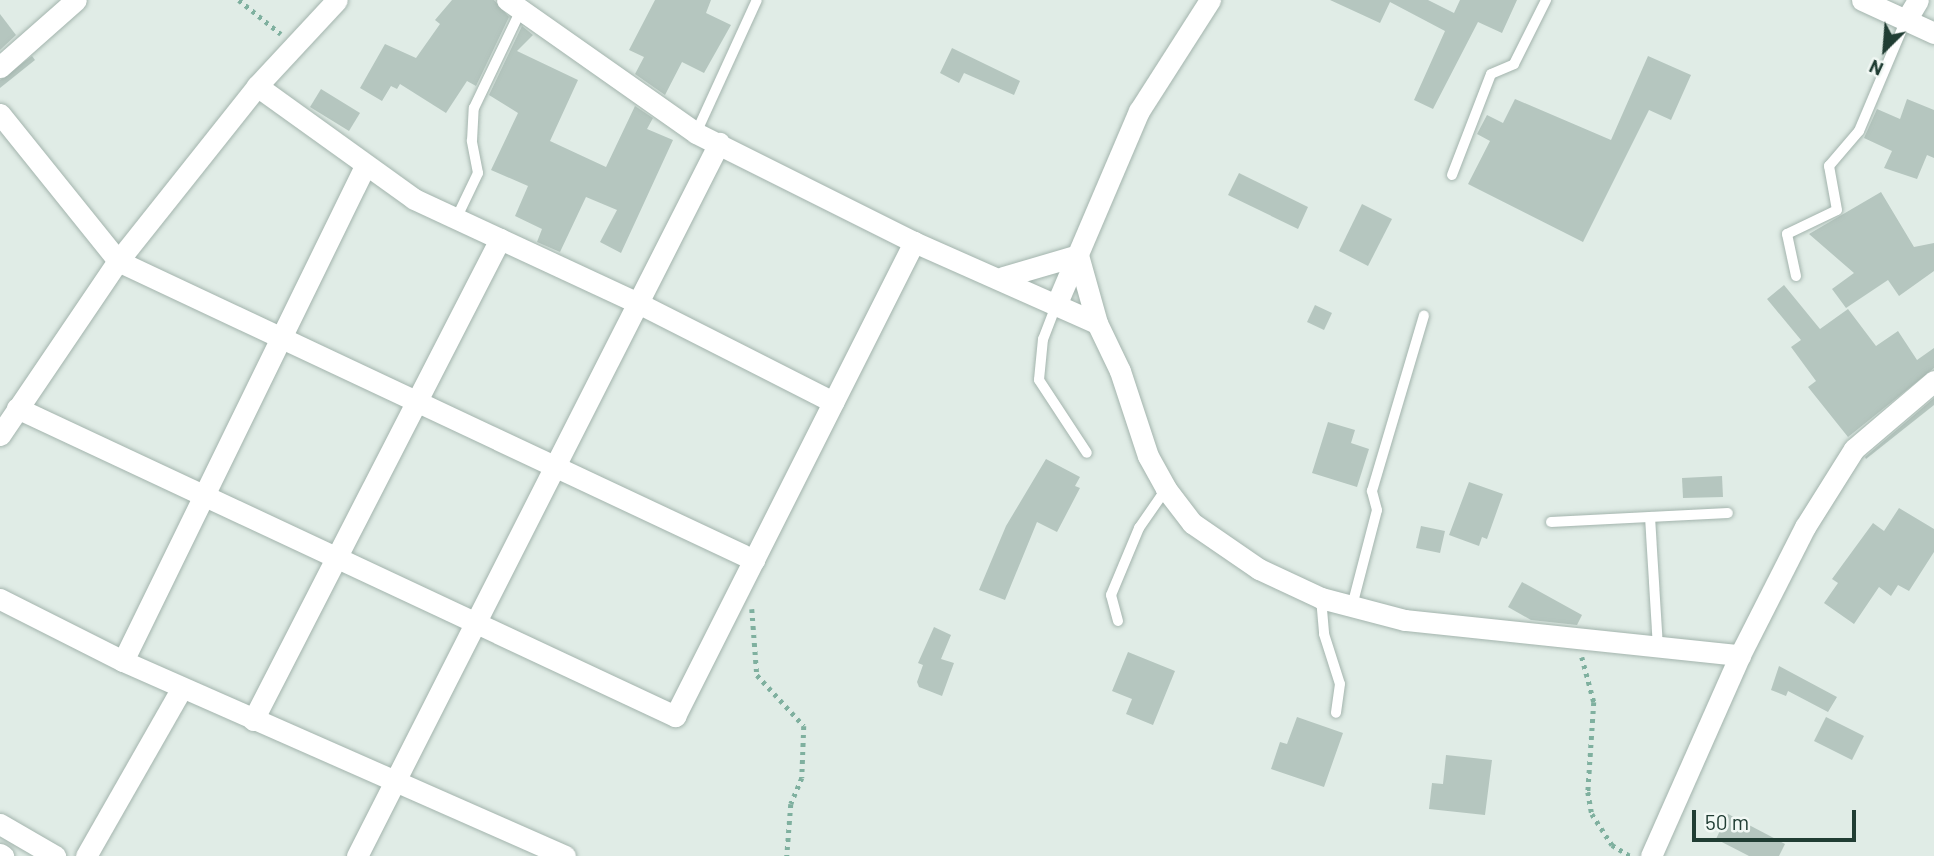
<!DOCTYPE html>
<html>
<head>
<meta charset="utf-8">
<style>
	body { margin:0 }
	#map { position:relative; width:1934px; height:856px; overflow:hidden; background:#e0ece6; font-family:Barlow,sans-serif }
	div>[style] { position:absolute }
	[style*='--x'] { left:calc(var(--x)*1px); top:calc(var(--y)*1px); width:calc(var(--w)*1px); rotate:calc(var(--a)*1deg) }
	.building>* { inset:0; background:#b5c6bf }
	.path>* { height:4.5px; margin-top:-2.25px; transform-origin:0; background:repeating-linear-gradient(90deg,#7fb09f 0 3.5px,transparent 0 8.5px) }
	.roads { filter:drop-shadow(0 0 2px #a3b4ad) drop-shadow(0 0 2px #a3b4ad) }
	.lane>* { height:10px; margin:-5px; padding:0 5px; transform-origin:5px; border-radius:5px; background:#fff }
	.street>* { height:21px; margin:-10.5px; padding:0 10.5px; transform-origin:10.5px; border-radius:10.5px; background:#fff }
	.secondary>* { height:21px; margin:-10.5px; padding:0 10.5px; transform-origin:10.5px; border-radius:10.5px; background:#fff }
	span { translate:-50% -50%; white-space:nowrap; text-align:center; line-height:1.15; -webkit-text-stroke:5px #f1f8f4; paint-order:stroke }
	.north { position:absolute; left:1850px; top:14px; width:70px; height:70px; -webkit-text-stroke:5px #f1f8f4; paint-order:stroke; rotate:205deg; font-size:19px; font-weight:700; line-height:28px; text-align:center; color:#203d33 }
	.north::after { content:''; display:block; margin:auto; width:24px; height:32px; background:#203d33; clip-path:polygon(50% 0,100% 100%,50% 72%,0 100%) }
	.scale { position:absolute; left:1692px; top:810px; width:164px; height:32px; box-sizing:border-box; border:4px solid #203d33; border-top:0; padding-left:9px; font-size:21px; line-height:24px; white-space:nowrap; color:#203d33; -webkit-text-stroke:5px #f1f8f4; paint-order:stroke }
</style>
</head>
<body>
<div id="map">
	<div class="building">
		<i style="clip-path:polygon(452px 0,494px 0,509px 17px,476px 86px,467px 81px,446px 113px,400px 84px,397px 89px,391px 86px,382px 101px,360px 88px,385px 44px,416px 58px,440px 24px,435px 20px)"></i>
		<i style="clip-path:polygon(655px 0,711px 0,706px 13px,731px 25px,704px 73px,682px 62px,665px 95px,635px 74px,644px 57px,629px 50px)"></i>
		<i style="clip-path:polygon(1330px 0,1428px 0,1454px 13px,1460px 0,1517px 0,1502px 33px,1478px 22px,1433px 109px,1414px 100px,1445px 31px,1390px 2px,1380px 23px)"></i>
		<i style="clip-path:polygon(0 14px,16px 35px,0 50px)"></i>
		<i style="clip-path:polygon(522px 26px,533px 35px,517px 51px,578px 80px,550px 141px,606px 167px,635px 106px,653px 118px,647px 129px,673px 140px,621px 253px,600px 242px,617px 210px,586px 197px,560px 252px,537px 242px,542px 229px,515px 216px,528px 186px,491px 170px,518px 113px,489px 95px)"></i>
		<i style="clip-path:polygon(952px 48px,1020px 81px,1014px 95px,964px 73px,959px 83px,940px 73px)"></i>
		<i style="clip-path:polygon(32px 56px,35px 60px,0 88px,0 80px)"></i>
		<i style="clip-path:polygon(1648px 56px,1691px 75px,1671px 120px,1649px 110px,1583px 242px,1468px 184px,1490px 141px,1477px 134px,1487px 115px,1503px 123px,1515px 99px,1611px 140px)"></i>
		<i style="clip-path:polygon(321px 89px,360px 113px,349px 131px,310px 107px)"></i>
		<i style="clip-path:polygon(1907px 99px,1934px 110px,1934px 158px,1927px 155px,1917px 179px,1884px 168px,1892px 151px,1864px 138px,1877px 109px,1900px 119px)"></i>
		<i style="clip-path:polygon(1239px 173px,1308px 207px,1298px 229px,1228px 195px)"></i>
		<i style="clip-path:polygon(1881px 192px,1914px 247px,1934px 243px,1934px 271px,1899px 296px,1888px 280px,1846px 308px,1832px 289px,1854px 273px,1809px 234px)"></i>
		<i style="clip-path:polygon(1362px 204px,1392px 219px,1368px 266px,1339px 251px)"></i>
		<i style="clip-path:polygon(1784px 285px,1820px 329px,1848px 309px,1876px 346px,1898px 331px,1917px 360px,1934px 348px,1934px 368px,1848px 437px,1808px 387px,1816px 381px,1791px 347px,1801px 340px,1767px 299px)"></i>
		<i style="clip-path:polygon(1315px 305px,1332px 313px,1324px 330px,1307px 322px)"></i>
		<i style="clip-path:polygon(1934px 398px,1934px 405px,1866px 459px,1865px 457px)"></i>
		<i style="clip-path:polygon(1328px 422px,1355px 430px,1351px 443px,1369px 449px,1357px 487px,1312px 473px)"></i>
		<i style="clip-path:polygon(1046px 459px,1080px 477px,1075px 486px,1080px 488px,1057px 532px,1037px 522px,1005px 600px,979px 590px,1006px 526px)"></i>
		<i style="clip-path:polygon(1722px 476px,1723px 497px,1683px 498px,1682px 478px)"></i>
		<i style="clip-path:polygon(1469px 482px,1503px 494px,1487px 539px,1482px 537px,1479px 546px,1449px 535px)"></i>
		<i style="clip-path:polygon(1899px 508px,1934px 529px,1934px 552px,1909px 591px,1898px 585px,1891px 596px,1879px 587px,1854px 624px,1824px 603px,1838px 583px,1832px 579px,1873px 523px,1884px 531px)"></i>
		<i style="clip-path:polygon(1421px 526px,1445px 531px,1440px 553px,1416px 548px)"></i>
		<i style="clip-path:polygon(1522px 582px,1582px 615px,1577px 625px,1531px 620px,1508px 607px)"></i>
		<i style="clip-path:polygon(934px 627px,951px 635px,941px 659px,954px 663px,942px 696px,919px 687px,917px 682px,923px 665px,918px 663px)"></i>
		<i style="clip-path:polygon(1128px 652px,1175px 671px,1153px 725px,1126px 714px,1132px 699px,1112px 691px)"></i>
		<i style="clip-path:polygon(1779px 666px,1837px 697px,1828px 712px,1788px 691px,1786px 696px,1771px 690px)"></i>
		<i style="clip-path:polygon(1297px 717px,1343px 733px,1324px 787px,1271px 769px,1280px 742px,1287px 744px)"></i>
		<i style="clip-path:polygon(1826px 717px,1864px 736px,1852px 760px,1814px 741px)"></i>
		<i style="clip-path:polygon(1446px 755px,1492px 760px,1485px 815px,1429px 809px,1432px 783px,1443px 784px)"></i>
		<i style="clip-path:polygon(1728px 814px,1785px 844px,1779px 856px,1749px 856px,1716px 839px)"></i>
	</div>
	<div class="path">
		<i style="--x:239;--y:0;--w:54;--a:39"></i>
		<i style="--x:752;--y:609;--w:66;--a:85.7"></i>
		<i style="--x:757;--y:675;--w:69;--a:47.3"></i>
		<i style="--x:804;--y:726;--w:52;--a:92.2"></i>
		<i style="--x:802;--y:778;--w:28;--a:113"></i>
		<i style="--x:791;--y:804;--w:52;--a:94.4"></i>
		<i style="--x:1582;--y:657;--w:47;--a:75.1"></i>
		<i style="--x:1594;--y:702;--w:90;--a:93.8"></i>
		<i style="--x:1588;--y:792;--w:22;--a:80"></i>
		<i style="--x:1592;--y:814;--w:37;--a:57"></i>
		<i style="--x:1612;--y:845;--w:21;--a:31"></i>
	</div>
	<div class="roads">
		<div class="lane">
			<i style="--x:696;--y:133;--w:146;--a:-65.4"></i>
			<i style="--x:1452;--y:175;--w:108;--a:-68.9"></i>
			<i style="--x:1491;--y:74;--w:25;--a:-23"></i>
			<i style="--x:1514;--y:64;--w:72;--a:-63.4"></i>
			<i style="--x:456;--y:219;--w:51;--a:-64.4"></i>
			<i style="--x:478;--y:173;--w:33;--a:-101"></i>
			<i style="--x:472;--y:141;--w:33;--a:-87"></i>
			<i style="--x:474;--y:108;--w:109;--a:-64.4"></i>
			<i style="--x:1796;--y:276;--w:43;--a:-102.1"></i>
			<i style="--x:1787;--y:234;--w:55;--a:-25.6"></i>
			<i style="--x:1837;--y:210;--w:45;--a:-100.3"></i>
			<i style="--x:1829;--y:166;--w:46;--a:-49.4"></i>
			<i style="--x:1859;--y:131;--w:121;--a:-67.1"></i>
			<i style="--x:1057;--y:303;--w:39;--a:111"></i>
			<i style="--x:1043;--y:339;--w:41;--a:95.6"></i>
			<i style="--x:1039;--y:380;--w:87;--a:56.7"></i>
			<i style="--x:1650;--y:517;--w:129;--a:86.5"></i>
			<i style="--x:1551;--y:522;--w:177;--a:-2.9"></i>
			<i style="--x:1321;--y:598;--w:36;--a:85"></i>
			<i style="--x:1324;--y:634;--w:52;--a:72.3"></i>
			<i style="--x:1340;--y:684;--w:29;--a:98"></i>
			<i style="--x:1352;--y:606;--w:99;--a:-75.4"></i>
			<i style="--x:1377;--y:510;--w:20;--a:-105"></i>
			<i style="--x:1372;--y:491;--w:183;--a:-73.5"></i>
			<i style="--x:1118;--y:621;--w:27;--a:-105"></i>
			<i style="--x:1111;--y:595;--w:73;--a:-67.3"></i>
			<i style="--x:1139;--y:528;--w:47;--a:-55.3"></i>
		</div>
		<div class="street">
			<i style="--x:507;--y:0;--w:231;--a:35.1"></i>
			<i style="--x:696;--y:133;--w:244;--a:26.6"></i>
			<i style="--x:914;--y:242;--w:200;--a:23.9"></i>
			<i style="--x:1097;--y:323;--w:53;--a:64.4"></i>
			<i style="--x:1120;--y:371;--w:89;--a:71.8"></i>
			<i style="--x:1148;--y:456;--w:38;--a:61"></i>
			<i style="--x:1166;--y:489;--w:43;--a:52.6"></i>
			<i style="--x:1192;--y:523;--w:81;--a:34.5"></i>
			<i style="--x:1259;--y:569;--w:68;--a:25.1"></i>
			<i style="--x:1321;--y:598;--w:87;--a:14.7"></i>
			<i style="--x:1405;--y:620;--w:337;--a:6"></i>
			<i style="--x:1906;--y:20;--w:23;--a:-59"></i>
			<i style="--x:0;--y:67;--w:101;--a:-41.4"></i>
			<i style="--x:257;--y:86;--w:193;--a:35.7"></i>
			<i style="--x:414;--y:199;--w:247;--a:24.9"></i>
			<i style="--x:638;--y:303;--w:219;--a:26.9"></i>
			<i style="--x:0;--y:114;--w:189;--a:51.2"></i>
			<i style="--x:118;--y:261;--w:703;--a:25.18"></i>
			<i style="--x:1003;--y:277;--w:78;--a:-16.3"></i>
			<i style="--x:1078;--y:255;--w:71;--a:74.4"></i>
			<i style="--x:1057;--y:303;--w:209;--a:-66.9"></i>
			<i style="--x:1139;--y:111;--w:132;--a:-57.4"></i>
			<i style="--x:17;--y:408;--w:727;--a:25.08"></i>
			<i style="--x:675;--y:716;--w:531;--a:-63.24"></i>
			<i style="--x:0;--y:435;--w:210;--a:-55.9"></i>
			<i style="--x:118;--y:261;--w:223;--a:-51.5"></i>
			<i style="--x:257;--y:86;--w:117;--a:-47.1"></i>
			<i style="--x:0;--y:599;--w:138;--a:26.8"></i>
			<i style="--x:123;--y:661;--w:483;--a:23.8"></i>
			<i style="--x:123;--y:661;--w:549;--a:-63.95"></i>
			<i style="--x:253;--y:720;--w:541;--a:-62.82"></i>
			<i style="--x:0;--y:824;--w:64;--a:30.2"></i>
			<i style="--x:0;--y:854;--w:4;--a:34"></i>
			<i style="--x:86;--y:856;--w:193;--a:-60.3"></i>
			<i style="--x:357;--y:856;--w:800;--a:-63.08"></i>
			<i style="--x:1651;--y:856;--w:220;--a:-66.1"></i>
			<i style="--x:1740;--y:655;--w:144;--a:-63.1"></i>
			<i style="--x:1805;--y:527;--w:92;--a:-57.9"></i>
			<i style="--x:1854;--y:449;--w:105;--a:-40.4"></i>
		</div>
		<div class="secondary">
			<i style="--x:1862;--y:0;--w:79;--a:24.6"></i>
		</div>
	</div>
	<div class="north">N</div>
	<div class="scale">50 m</div>
</div>
</body>
</html>
